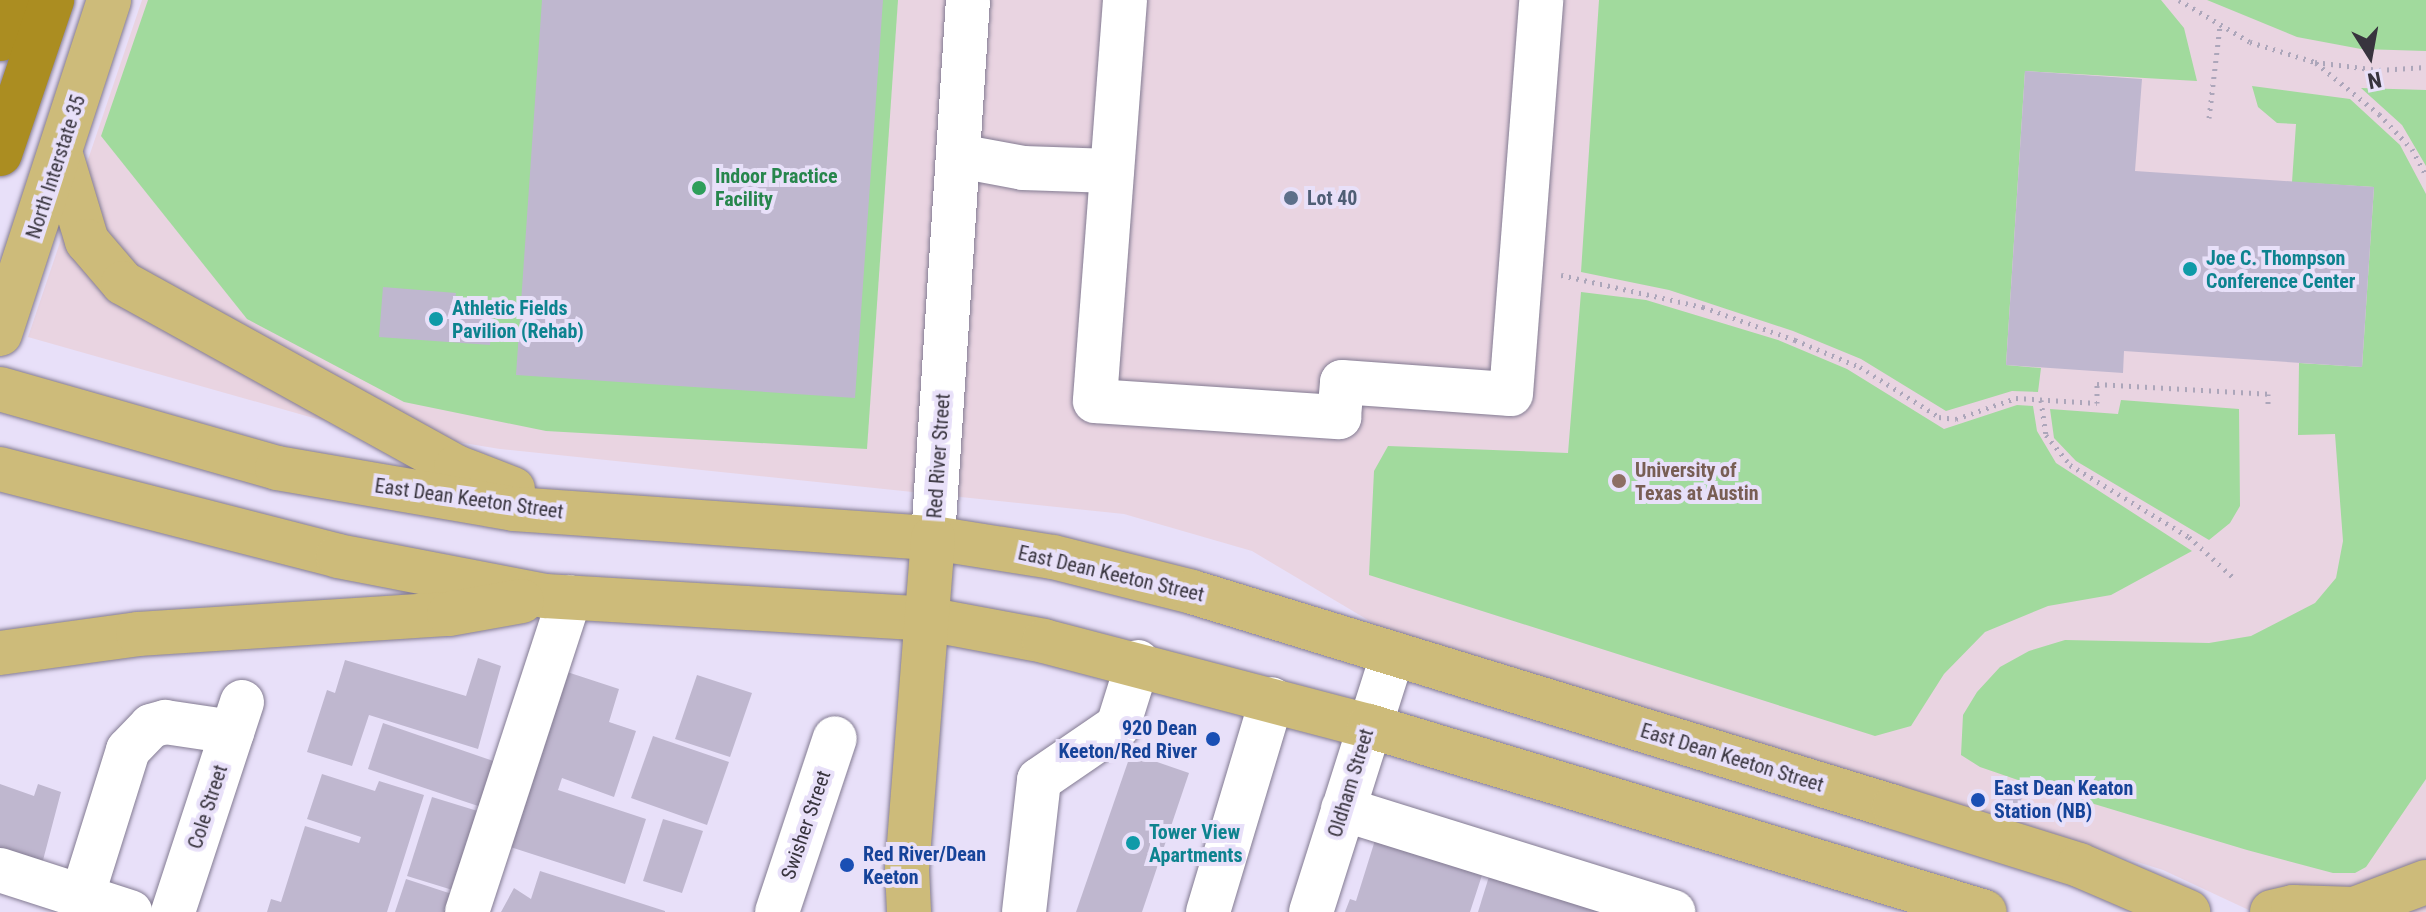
<!DOCTYPE html>
<html>
<head>
<meta charset="utf-8">
<style>
	body { margin:0 }
	#map { position:relative; width:2426px; height:912px; overflow:hidden; background:#e8e0f9; font-family:"Roboto Condensed",sans-serif }
	div>[style] { position:absolute }
	[style*='--x'] { left:calc(var(--x)*1px); top:calc(var(--y)*1px); width:calc(var(--w)*1px); rotate:calc(var(--a)*1deg) }
	.education>* { inset:0; background:#e9d4e1 }
	.green>* { inset:0; background:#a1da9d }
	.building>* { inset:0; background:#bfb7cf }
	.path>* { height:5px; margin-top:-2.5px; transform-origin:0; background:repeating-linear-gradient(90deg,#aca6ba 0 2px,transparent 0 8px) }
	.roads { filter:drop-shadow(0 0 2px #837b92) drop-shadow(0 0 2px #837b92) }
	.minor>* { height:44px; margin:-22px; padding:0 22px; transform-origin:22px; border-radius:22px; background:#fff }
	.major>* { height:44px; margin:-22px; padding:0 22px; transform-origin:22px; border-radius:22px; background:#cdbb7a }
	.highway>* { height:44px; margin:-22px; padding:0 22px; transform-origin:22px; border-radius:22px; background:#ab8d21 }
	.dots>* { width:22px; height:22px; translate:-50% -50%; box-sizing:border-box; border:4px solid #e8e0f9; border-radius:50% }
	span { translate:-50% -50%; white-space:nowrap; text-align:center; line-height:1.15; -webkit-text-stroke:8px #e8e0f9; paint-order:stroke }
	.street-label { font-size:20px; color:#38343e }
	.leisure-label { font-size:20px; color:#27864d; font-weight:700 }
	.left { translate:0 -50%; text-align:left }
	.service-label { font-size:20px; color:#4e5e75; font-weight:700 }
	.culture-label { font-size:20px; color:#0d838f; font-weight:700 }
	.education-label { font-size:20px; color:#785e54; font-weight:700 }
	.transit-label { font-size:20px; color:#164399; font-weight:700 }
	.right { translate:-100% -50%; text-align:right }
	.north { position:absolute; left:2330px; top:16px; width:80px; height:80px; -webkit-text-stroke:6px #e8e0f9; paint-order:stroke; rotate:169deg; font-size:22px; font-weight:700; line-height:32px; text-align:center; color:#38343e }
	.north::after { content:''; display:block; margin:auto; width:28px; height:36px; background:#38343e; clip-path:polygon(50% 0,100% 100%,50% 72%,0 100%) }
</style>
</head>
<body>
<div id="map">
	<div class="education">
		<i style="clip-path:polygon(142px 0,2426px 0,2426px 912px,2253px 912px,2163px 870px,1378px 626px,1252px 551px,1124px 514px,500px 449px,317px 419px,28px 337px)"></i>
	</div>
	<div class="green">
		<i style="clip-path:polygon(148px 0,898px 0,867px 449px,546px 431px,404px 402px,247px 319px,101px 136px)"></i>
		<i style="clip-path:polygon(1599px 0,2161px 0,2184px 28px,2197px 81px,2025px 71px,2006px 365px,2041px 368px,2038px 392px,2012px 391px,1946px 411px,1861px 359px,1793px 331px,1669px 290px,1581px 272px)"></i>
		<i style="clip-path:polygon(2207px 0,2426px 0,2426px 51px,2361px 49px,2297px 37px)"></i>
		<i style="clip-path:polygon(2252px 86px,2350px 99px,2400px 145px,2426px 194px,2426px 779px,2366px 867px,2355px 873px,2333px 873px,2247px 850px,2041px 788px,1980px 767px,1961px 755px,1963px 715px,1977px 692px,2000px 667px,2029px 651px,2065px 640px,2209px 643px,2251px 636px,2315px 603px,2336px 578px,2343px 541px,2335px 434px,2298px 435px,2299px 363px,2362px 367px,2374px 187px,2292px 182px,2296px 124px,2277px 123px,2258px 107px)"></i>
		<i style="clip-path:polygon(2361px 88px,2426px 90px,2426px 166px,2402px 125px)"></i>
		<i style="clip-path:polygon(1581px 292px,1646px 300px,1778px 340px,1847px 369px,1944px 429px,2017px 405px,2033px 406px,2037px 431px,2056px 463px,2192px 551px,2111px 595px,2048px 606px,1985px 632px,1944px 674px,1911px 726px,1875px 736px,1369px 575px,1374px 471px,1388px 446px,1568px 453px)"></i>
		<i style="clip-path:polygon(2121px 400px,2239px 409px,2240px 506px,2230px 523px,2209px 540px,2076px 461px,2054px 438px,2050px 409px,2118px 414px)"></i>
	</div>
	<div class="building">
		<i style="clip-path:polygon(542px 0,883px 0,855px 398px,516px 375px)"></i>
		<i style="clip-path:polygon(2025px 71px,2142px 79px,2135px 171px,2374px 187px,2362px 367px,2124px 351px,2123px 373px,2006px 365px)"></i>
		<i style="clip-path:polygon(383px 287px,456px 293px,455px 299px,493px 302px,490px 345px,379px 337px)"></i>
		<i style="clip-path:polygon(478px 658px,501px 666px,478px 749px,369px 715px,352px 766px,307px 752px,327px 690px,335px 693px,345px 660px,466px 696px)"></i>
		<i style="clip-path:polygon(558px 669px,619px 689px,609px 722px,636px 731px,614px 797px,562px 778px,558px 790px,646px 819px,625px 884px,501px 844px)"></i>
		<i style="clip-path:polygon(697px 675px,752px 693px,730px 757px,675px 739px)"></i>
		<i style="clip-path:polygon(383px 723px,502px 764px,487px 809px,368px 769px)"></i>
		<i style="clip-path:polygon(653px 736px,729px 762px,707px 825px,631px 798px)"></i>
		<i style="clip-path:polygon(1131px 753px,1189px 773px,1142px 912px,1076px 912px)"></i>
		<i style="clip-path:polygon(322px 774px,375px 791px,379px 781px,424px 795px,387px 912px,267px 912px,271px 899px,281px 902px,305px 826px,359px 843px,361px 837px,307px 819px)"></i>
		<i style="clip-path:polygon(0 784px,34px 796px,38px 784px,61px 792px,42px 864px,0 850px)"></i>
		<i style="clip-path:polygon(2001px 790px,2022px 797px,2019px 807px,1998px 800px)"></i>
		<i style="clip-path:polygon(432px 797px,484px 813px,459px 892px,407px 876px)"></i>
		<i style="clip-path:polygon(663px 819px,703px 831px,682px 893px,643px 881px)"></i>
		<i style="clip-path:polygon(1376px 837px,1483px 872px,1470px 912px,1345px 912px,1350px 899px,1356px 901px)"></i>
		<i style="clip-path:polygon(1491px 870px,1622px 912px,1478px 912px)"></i>
		<i style="clip-path:polygon(540px 871px,665px 911px,665px 912px,501px 912px,514px 888px,531px 899px)"></i>
		<i style="clip-path:polygon(406px 879px,458px 896px,452px 912px,395px 912px)"></i>
	</div>
	<div class="path">
		<i style="--x:2179;--y:0;--w:82;--a:30.6"></i>
		<i style="--x:2250;--y:42;--w:68;--a:17.1"></i>
		<i style="--x:2315;--y:62;--w:64;--a:7.1"></i>
		<i style="--x:2379;--y:70;--w:47;--a:-3.7"></i>
		<i style="--x:2316;--y:63;--w:81;--a:39"></i>
		<i style="--x:2379;--y:114;--w:48;--a:46.7"></i>
		<i style="--x:2412;--y:149;--w:30;--a:62"></i>
		<i style="--x:2209;--y:118;--w:93;--a:-83.2"></i>
		<i style="--x:1561;--y:275;--w:146;--a:12.7"></i>
		<i style="--x:1703;--y:307;--w:98;--a:19.7"></i>
		<i style="--x:1795;--y:340;--w:70;--a:22.6"></i>
		<i style="--x:1860;--y:367;--w:93;--a:32.3"></i>
		<i style="--x:1939;--y:417;--w:17;--a:7"></i>
		<i style="--x:1956;--y:419;--w:64;--a:-19.3"></i>
		<i style="--x:2016;--y:398;--w:81;--a:3.5"></i>
		<i style="--x:2097;--y:403;--w:19;--a:-90"></i>
		<i style="--x:2097;--y:384;--w:171;--a:3.3"></i>
		<i style="--x:2268;--y:394;--w:12;--a:90"></i>
		<i style="--x:2041;--y:400;--w:35;--a:82"></i>
		<i style="--x:2046;--y:435;--w:38;--a:51"></i>
		<i style="--x:2070;--y:465;--w:139;--a:31.2"></i>
		<i style="--x:2189;--y:537;--w:62;--a:42.4"></i>
	</div>
	<div class="roads">
		<div class="minor">
			<i style="--x:1125;--y:0;--w:402;--a:94.3"></i>
			<i style="--x:1095;--y:401;--w:245;--a:3.8"></i>
			<i style="--x:1339;--y:417;--w:35;--a:-85"></i>
			<i style="--x:1342;--y:382;--w:169;--a:4.1"></i>
			<i style="--x:1511;--y:394;--w:395;--a:-85.6"></i>
			<i style="--x:959;--y:156;--w:65;--a:10.6"></i>
			<i style="--x:1023;--y:168;--w:89;--a:1.9"></i>
			<i style="--x:933;--y:538;--w:539;--a:-86.28"></i>
			<i style="--x:1343;--y:809;--w:346;--a:17.3"></i>
			<i style="--x:0;--y:870;--w:137;--a:17.9"></i>
			<i style="--x:82;--y:897;--w:154;--a:-72.6"></i>
			<i style="--x:128;--y:750;--w:33;--a:-46"></i>
			<i style="--x:151;--y:726;--w:15;--a:-16"></i>
			<i style="--x:165;--y:722;--w:68;--a:8.5"></i>
			<i style="--x:173;--y:912;--w:221;--a:-71.8"></i>
			<i style="--x:467;--y:912;--w:331;--a:-71.9"></i>
			<i style="--x:777;--y:912;--w:183;--a:-71.6"></i>
			<i style="--x:1024;--y:912;--w:133;--a:-83.5"></i>
			<i style="--x:1039;--y:780;--w:96;--a:-34.4"></i>
			<i style="--x:1118;--y:726;--w:67;--a:-72.6"></i>
			<i style="--x:1208;--y:912;--w:222;--a:-73.3"></i>
			<i style="--x:1311;--y:912;--w:271;--a:-72.4"></i>
		</div>
		<div class="major">
			<i style="--x:61;--y:155;--w:90;--a:73.2"></i>
			<i style="--x:87;--y:241;--w:55;--a:49.4"></i>
			<i style="--x:123;--y:283;--w:380;--a:28.9"></i>
			<i style="--x:456;--y:467;--w:61;--a:21.1"></i>
			<i style="--x:0;--y:334;--w:351;--a:-71.9"></i>
			<i style="--x:0;--y:389;--w:288;--a:15.9"></i>
			<i style="--x:277;--y:468;--w:241;--a:9.8"></i>
			<i style="--x:514;--y:509;--w:420;--a:4"></i>
			<i style="--x:933;--y:538;--w:121;--a:9"></i>
			<i style="--x:1053;--y:557;--w:143;--a:14.1"></i>
			<i style="--x:1192;--y:592;--w:734;--a:17.03"></i>
			<i style="--x:1894;--y:807;--w:194;--a:17.4"></i>
			<i style="--x:2079;--y:865;--w:119;--a:23.3"></i>
			<i style="--x:0;--y:469;--w:349;--a:14.4"></i>
			<i style="--x:338;--y:556;--w:211;--a:10.9"></i>
			<i style="--x:545;--y:596;--w:383;--a:3.4"></i>
			<i style="--x:927;--y:619;--w:119;--a:10.6"></i>
			<i style="--x:1044;--y:641;--w:336;--a:14.7"></i>
			<i style="--x:1369;--y:726;--w:643;--a:16.8"></i>
			<i style="--x:0;--y:653;--w:139;--a:-7.8"></i>
			<i style="--x:138;--y:634;--w:312;--a:-3.7"></i>
			<i style="--x:449;--y:614;--w:74;--a:-10.1"></i>
			<i style="--x:909;--y:912;--w:43;--a:-92.7"></i>
			<i style="--x:907;--y:869;--w:332;--a:-85.5"></i>
			<i style="--x:2272;--y:912;--w:22;--a:-13"></i>
			<i style="--x:2293;--y:907;--w:61;--a:1.9"></i>
			<i style="--x:2354;--y:909;--w:77;--a:-20.6"></i>
		</div>
		<div class="highway">
			<i style="--x:0;--y:39;--w:43;--a:-65.2"></i>
			<i style="--x:0;--y:154;--w:163;--a:-71.3"></i>
		</div>
	</div>
	<div class="dots">
		<i style="left:699px;top:188px;background:#2e9e5b"></i>
		<i style="left:1291px;top:198px;background:#5c6f8a"></i>
		<i style="left:2190px;top:269px;background:#0f9aa8"></i>
		<i style="left:436px;top:319px;background:#0f9aa8"></i>
		<i style="left:1619px;top:481px;background:#8d6e63"></i>
		<i style="left:1213px;top:739px;background:#1a4fb4"></i>
		<i style="left:1978px;top:800px;background:#1a4fb4"></i>
		<i style="left:1133px;top:843px;background:#0f9aa8"></i>
		<i style="left:847px;top:865px;background:#1a4fb4"></i>
	</div>
	<div class="street-label">
		<span style="left:56px;top:167px;rotate:-72deg">North Interstate 35</span>
		<span style="left:939px;top:456px;rotate:-86deg">Red River Street</span>
		<span style="left:469px;top:499px;rotate:8deg">East Dean Keeton Street</span>
		<span style="left:1111px;top:574px;rotate:13deg">East Dean Keeton Street</span>
		<span style="left:1732px;top:758px;rotate:17deg">East Dean Keeton Street</span>
		<span style="left:1351px;top:783px;rotate:-73deg">Oldham Street</span>
		<span style="left:208px;top:807px;rotate:-72deg">Cole Street</span>
		<span style="left:806px;top:825px;rotate:-71deg">Swisher Street</span>
	</div>
	<div class="leisure-label">
		<span class="left" style="left:715px;top:188px">Indoor Practice<br>Facility</span>
	</div>
	<div class="service-label">
		<span class="left" style="left:1307px;top:198px">Lot 40</span>
	</div>
	<div class="culture-label">
		<span class="left" style="left:2206px;top:270px">Joe C. Thompson<br>Conference Center</span>
		<span class="left" style="left:452px;top:320px">Athletic Fields<br>Pavilion (Rehab)</span>
		<span class="left" style="left:1149px;top:844px">Tower View<br>Apartments</span>
	</div>
	<div class="education-label">
		<span class="left" style="left:1635px;top:482px">University of<br>Texas at Austin</span>
	</div>
	<div class="transit-label">
		<span class="right" style="left:1197px;top:740px">920 Dean<br>Keeton/Red River</span>
		<span class="left" style="left:1994px;top:800px">East Dean Keaton<br>Station (NB)</span>
		<span class="left" style="left:863px;top:866px">Red River/Dean<br>Keeton</span>
	</div>
	<div class="north">N</div>
</div>
</body>
</html>
